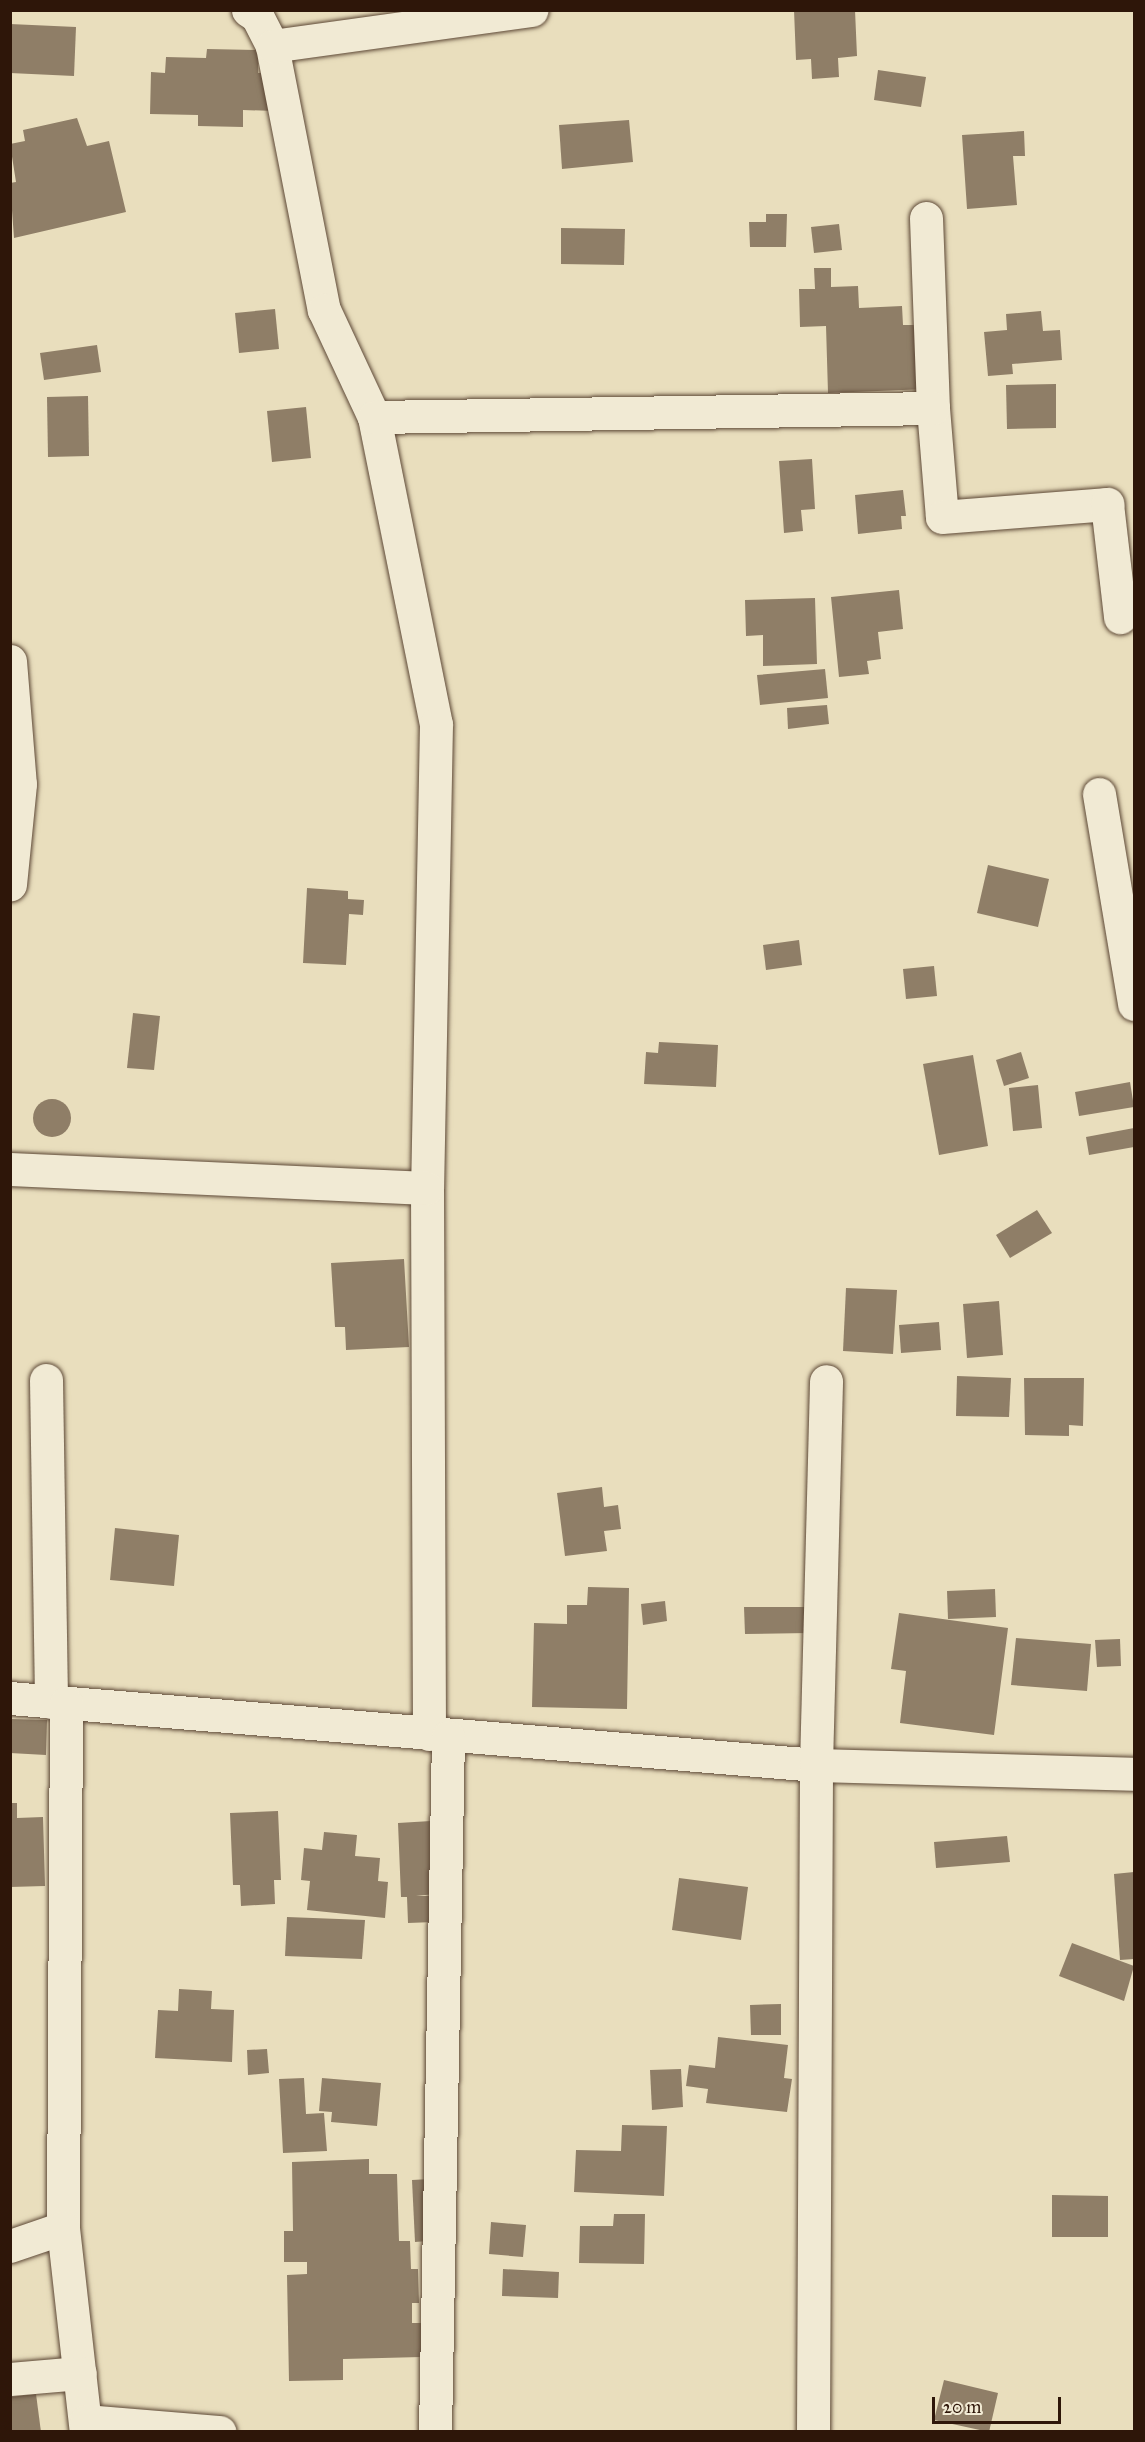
<!DOCTYPE html>
<html>
<head>
<meta charset="utf-8">
<style>
	body { margin:0 }
	#map { position:relative; width:1145px; height:2442px; overflow:hidden; background:#e9debd; font-family:"IM FELL Great Primer",serif }
	div>[style] { position:absolute }
	[style*='--x'] { left:calc(var(--x)*1px); top:calc(var(--y)*1px); width:calc(var(--w)*1px); rotate:calc(var(--a)*1deg) }
	.building>* { inset:0; background:#8f7e67 }
	.round { border-radius:50% }
	.roads { filter:drop-shadow(0 0 2px #5d4836) drop-shadow(0 0 2px #5d4836) }
	.minor>* { height:33px; margin:-16.5px; padding:0 16.5px; transform-origin:16.5px; border-radius:16.5px; background:#f1ead4 }
	span { translate:-50% -50%; white-space:nowrap; text-align:center; line-height:1.15; -webkit-text-stroke:4.5px #f1ead4; paint-order:stroke }
	.frame { position:absolute; inset:0; border:12px solid #2e1609; pointer-events:none }
	.scale { position:absolute; left:932px; top:2397px; width:129px; height:27px; box-sizing:border-box; border:3px solid #2e1609; border-top:0; padding-left:8px; font-size:18px; line-height:21px; white-space:nowrap; color:#2e1609; -webkit-text-stroke:4px #f1ead4; paint-order:stroke }
</style>
</head>
<body>
<div id="map">
	<div class="building">
		<i style="clip-path:polygon(794px 10px,855px 10px,857px 56px,838px 58px,839px 77px,812px 79px,811px 59px,796px 60px)"></i>
		<i style="clip-path:polygon(10px 24px,76px 27px,74px 76px,10px 73px)"></i>
		<i style="clip-path:polygon(207px 49px,258px 50px,258px 73px,276px 73px,275px 111px,243px 110px,243px 127px,198px 126px,198px 115px,150px 114px,151px 72px,165px 73px,166px 57px,206px 58px)"></i>
		<i style="clip-path:polygon(878px 70px,926px 77px,921px 107px,874px 100px)"></i>
		<i style="clip-path:polygon(77px 118px,87px 146px,109px 141px,126px 212px,14px 238px,10px 183px,16px 182px,10px 144px,25px 141px,23px 130px)"></i>
		<i style="clip-path:polygon(629px 120px,633px 162px,562px 169px,559px 125px)"></i>
		<i style="clip-path:polygon(1024px 131px,1025px 156px,1013px 156px,1017px 205px,967px 209px,962px 135px)"></i>
		<i style="clip-path:polygon(766px 214px,787px 214px,786px 247px,750px 247px,749px 222px,766px 222px)"></i>
		<i style="clip-path:polygon(839px 224px,842px 250px,814px 253px,811px 227px)"></i>
		<i style="clip-path:polygon(561px 228px,625px 229px,624px 265px,561px 264px)"></i>
		<i style="clip-path:polygon(814px 268px,831px 268px,831px 287px,858px 286px,859px 308px,902px 306px,903px 325px,925px 325px,927px 389px,828px 393px,826px 326px,800px 327px,799px 289px,815px 289px)"></i>
		<i style="clip-path:polygon(275px 309px,279px 349px,239px 353px,235px 313px)"></i>
		<i style="clip-path:polygon(1041px 311px,1043px 331px,1060px 330px,1062px 360px,1012px 364px,1013px 374px,988px 376px,984px 332px,1007px 330px,1006px 314px)"></i>
		<i style="clip-path:polygon(97px 345px,101px 372px,44px 380px,40px 353px)"></i>
		<i style="clip-path:polygon(1056px 384px,1056px 428px,1007px 429px,1006px 385px)"></i>
		<i style="clip-path:polygon(88px 396px,89px 456px,48px 457px,47px 397px)"></i>
		<i style="clip-path:polygon(306px 407px,311px 458px,272px 462px,267px 411px)"></i>
		<i style="clip-path:polygon(812px 459px,815px 509px,801px 510px,803px 531px,784px 533px,779px 461px)"></i>
		<i style="clip-path:polygon(903px 490px,906px 516px,901px 516px,902px 529px,858px 534px,855px 495px)"></i>
		<i style="clip-path:polygon(899px 590px,903px 629px,878px 632px,881px 659px,867px 661px,869px 674px,839px 677px,831px 597px)"></i>
		<i style="clip-path:polygon(815px 598px,817px 664px,763px 666px,763px 635px,746px 636px,745px 600px)"></i>
		<i style="clip-path:polygon(825px 669px,828px 698px,760px 705px,757px 675px)"></i>
		<i style="clip-path:polygon(827px 705px,829px 724px,788px 729px,787px 708px)"></i>
		<i style="clip-path:polygon(988px 865px,1049px 879px,1038px 927px,977px 913px)"></i>
		<i style="clip-path:polygon(307px 888px,348px 891px,348px 899px,364px 900px,363px 915px,349px 914px,346px 965px,303px 963px)"></i>
		<i style="clip-path:polygon(799px 940px,802px 965px,766px 970px,763px 945px)"></i>
		<i style="clip-path:polygon(934px 966px,937px 996px,906px 999px,903px 969px)"></i>
		<i style="clip-path:polygon(133px 1013px,160px 1016px,154px 1070px,127px 1068px)"></i>
		<i style="clip-path:polygon(659px 1042px,718px 1045px,716px 1087px,644px 1084px,646px 1052px,658px 1053px)"></i>
		<i style="clip-path:polygon(1021px 1052px,1029px 1078px,1004px 1086px,996px 1060px)"></i>
		<i style="clip-path:polygon(973px 1055px,988px 1146px,939px 1155px,923px 1064px)"></i>
		<i style="clip-path:polygon(1130px 1082px,1134px 1107px,1079px 1116px,1075px 1092px)"></i>
		<i style="clip-path:polygon(1038px 1085px,1042px 1128px,1013px 1131px,1009px 1088px)"></i>
		<i class="round" style="left:33px;top:1099px;width:38px;height:38px"></i>
		<i style="clip-path:polygon(1134px 1128px,1134px 1147px,1089px 1155px,1086px 1137px)"></i>
		<i style="clip-path:polygon(1037px 1210px,1052px 1233px,1010px 1258px,996px 1235px)"></i>
		<i style="clip-path:polygon(404px 1259px,409px 1347px,346px 1350px,345px 1327px,335px 1327px,331px 1263px)"></i>
		<i style="clip-path:polygon(846px 1288px,897px 1290px,893px 1354px,843px 1351px)"></i>
		<i style="clip-path:polygon(999px 1301px,1003px 1355px,967px 1358px,963px 1304px)"></i>
		<i style="clip-path:polygon(939px 1322px,941px 1350px,901px 1353px,899px 1325px)"></i>
		<i style="clip-path:polygon(957px 1376px,1011px 1378px,1009px 1417px,956px 1416px)"></i>
		<i style="clip-path:polygon(1024px 1378px,1084px 1378px,1083px 1426px,1069px 1425px,1069px 1436px,1025px 1435px)"></i>
		<i style="clip-path:polygon(602px 1487px,604px 1507px,618px 1505px,621px 1529px,604px 1531px,607px 1551px,565px 1556px,557px 1493px)"></i>
		<i style="clip-path:polygon(115px 1528px,179px 1535px,174px 1586px,110px 1580px)"></i>
		<i style="clip-path:polygon(588px 1587px,629px 1588px,627px 1709px,532px 1707px,534px 1623px,567px 1624px,567px 1605px,587px 1605px)"></i>
		<i style="clip-path:polygon(995px 1589px,996px 1617px,948px 1619px,947px 1591px)"></i>
		<i style="clip-path:polygon(665px 1601px,667px 1621px,643px 1625px,641px 1604px)"></i>
		<i style="clip-path:polygon(744px 1607px,808px 1607px,809px 1633px,745px 1634px)"></i>
		<i style="clip-path:polygon(899px 1613px,1008px 1628px,994px 1735px,900px 1723px,906px 1671px,891px 1669px)"></i>
		<i style="clip-path:polygon(1016px 1638px,1091px 1644px,1087px 1691px,1011px 1685px)"></i>
		<i style="clip-path:polygon(1120px 1639px,1121px 1666px,1097px 1667px,1095px 1640px)"></i>
		<i style="clip-path:polygon(10px 1719px,47px 1720px,46px 1755px,10px 1753px)"></i>
		<i style="clip-path:polygon(10px 1803px,17px 1803px,17px 1818px,43px 1817px,45px 1886px,10px 1887px)"></i>
		<i style="clip-path:polygon(278px 1811px,281px 1880px,274px 1880px,275px 1904px,241px 1906px,240px 1885px,233px 1885px,230px 1813px)"></i>
		<i style="clip-path:polygon(431px 1821px,435px 1894px,416px 1896px,432px 1896px,434px 1922px,408px 1923px,407px 1897px,401px 1897px,398px 1823px)"></i>
		<i style="clip-path:polygon(324px 1832px,357px 1835px,355px 1856px,380px 1858px,378px 1881px,388px 1882px,385px 1918px,307px 1910px,310px 1881px,301px 1880px,304px 1848px,322px 1850px)"></i>
		<i style="clip-path:polygon(1007px 1836px,1010px 1862px,936px 1868px,934px 1842px)"></i>
		<i style="clip-path:polygon(1134px 1872px,1134px 1959px,1120px 1960px,1114px 1874px)"></i>
		<i style="clip-path:polygon(679px 1878px,748px 1887px,741px 1940px,672px 1930px)"></i>
		<i style="clip-path:polygon(287px 1917px,365px 1920px,362px 1959px,285px 1956px)"></i>
		<i style="clip-path:polygon(1072px 1943px,1134px 1966px,1124px 2001px,1059px 1976px)"></i>
		<i style="clip-path:polygon(179px 1989px,212px 1991px,211px 2009px,234px 2010px,232px 2062px,155px 2058px,158px 2010px,178px 2011px)"></i>
		<i style="clip-path:polygon(781px 2004px,781px 2035px,751px 2035px,750px 2005px)"></i>
		<i style="clip-path:polygon(718px 2037px,788px 2045px,784px 2078px,792px 2079px,787px 2112px,706px 2103px,708px 2089px,686px 2086px,689px 2065px,715px 2068px)"></i>
		<i style="clip-path:polygon(267px 2049px,269px 2073px,248px 2075px,247px 2050px)"></i>
		<i style="clip-path:polygon(681px 2069px,683px 2107px,652px 2110px,650px 2070px)"></i>
		<i style="clip-path:polygon(304px 2078px,306px 2114px,324px 2113px,327px 2151px,283px 2153px,279px 2079px)"></i>
		<i style="clip-path:polygon(322px 2078px,381px 2083px,377px 2126px,331px 2122px,332px 2112px,319px 2111px)"></i>
		<i style="clip-path:polygon(622px 2125px,667px 2126px,664px 2196px,574px 2192px,576px 2150px,621px 2151px)"></i>
		<i style="clip-path:polygon(369px 2159px,369px 2174px,397px 2174px,399px 2241px,410px 2241px,411px 2269px,418px 2269px,419px 2303px,412px 2303px,412px 2323px,421px 2323px,421px 2357px,343px 2359px,343px 2380px,289px 2381px,287px 2275px,307px 2274px,307px 2262px,284px 2262px,284px 2231px,293px 2231px,292px 2162px)"></i>
		<i style="clip-path:polygon(449px 2178px,453px 2239px,415px 2242px,412px 2180px)"></i>
		<i style="clip-path:polygon(1052px 2195px,1108px 2196px,1108px 2237px,1052px 2237px)"></i>
		<i style="clip-path:polygon(614px 2214px,645px 2214px,644px 2264px,579px 2263px,580px 2226px,613px 2226px)"></i>
		<i style="clip-path:polygon(491px 2222px,526px 2225px,523px 2257px,489px 2254px)"></i>
		<i style="clip-path:polygon(503px 2269px,559px 2272px,558px 2298px,502px 2296px)"></i>
		<i style="clip-path:polygon(944px 2380px,998px 2393px,989px 2432px,934px 2420px)"></i>
		<i style="clip-path:polygon(36px 2394px,41px 2432px,10px 2432px,10px 2397px)"></i>
	</div>
	<div class="roads">
		<div class="minor">
			<i style="--x:248;--y:10;--w:11;--a:34"></i>
			<i style="--x:257;--y:16;--w:34;--a:63"></i>
			<i style="--x:272;--y:46;--w:269;--a:78.9"></i>
			<i style="--x:324;--y:310;--w:118;--a:65"></i>
			<i style="--x:374;--y:417;--w:313;--a:78.6"></i>
			<i style="--x:436;--y:724;--w:464;--a:91.1"></i>
			<i style="--x:427;--y:1188;--w:546;--a:89.79"></i>
			<i style="--x:272;--y:46;--w:262;--a:-7.9"></i>
			<i style="--x:926;--y:218;--w:190;--a:87.9"></i>
			<i style="--x:933;--y:408;--w:109;--a:85.3"></i>
			<i style="--x:942;--y:517;--w:166;--a:-4.5"></i>
			<i style="--x:1107;--y:504;--w:114;--a:83.4"></i>
			<i style="--x:374;--y:417;--w:559;--a:-0.92"></i>
			<i style="--x:10;--y:661;--w:123;--a:85.4"></i>
			<i style="--x:20;--y:784;--w:101;--a:95.7"></i>
			<i style="--x:1099;--y:794;--w:213;--a:80.5"></i>
			<i style="--x:10;--y:1169;--w:417;--a:2.6"></i>
			<i style="--x:46;--y:1380;--w:322;--a:89.1"></i>
			<i style="--x:10;--y:1698;--w:809;--a:4.75"></i>
			<i style="--x:816;--y:1765;--w:318;--a:1.6"></i>
			<i style="--x:66;--y:1703;--w:525;--a:90.33"></i>
			<i style="--x:63;--y:2228;--w:205;--a:83.6"></i>
			<i style="--x:10;--y:2246;--w:56;--a:-18.8"></i>
			<i style="--x:10;--y:2379;--w:70;--a:-4.9"></i>
			<i style="--x:86;--y:2421;--w:134;--a:4.7"></i>
			<i style="--x:435;--y:2432;--w:695;--a:-88.93"></i>
			<i style="--x:813;--y:2432;--w:667;--a:-89.74"></i>
			<i style="--x:816;--y:1765;--w:384;--a:-88.5"></i>
		</div>
	</div>
	<div class="frame"></div>
	<div class="scale">20 m</div>
</div>
</body>
</html>
